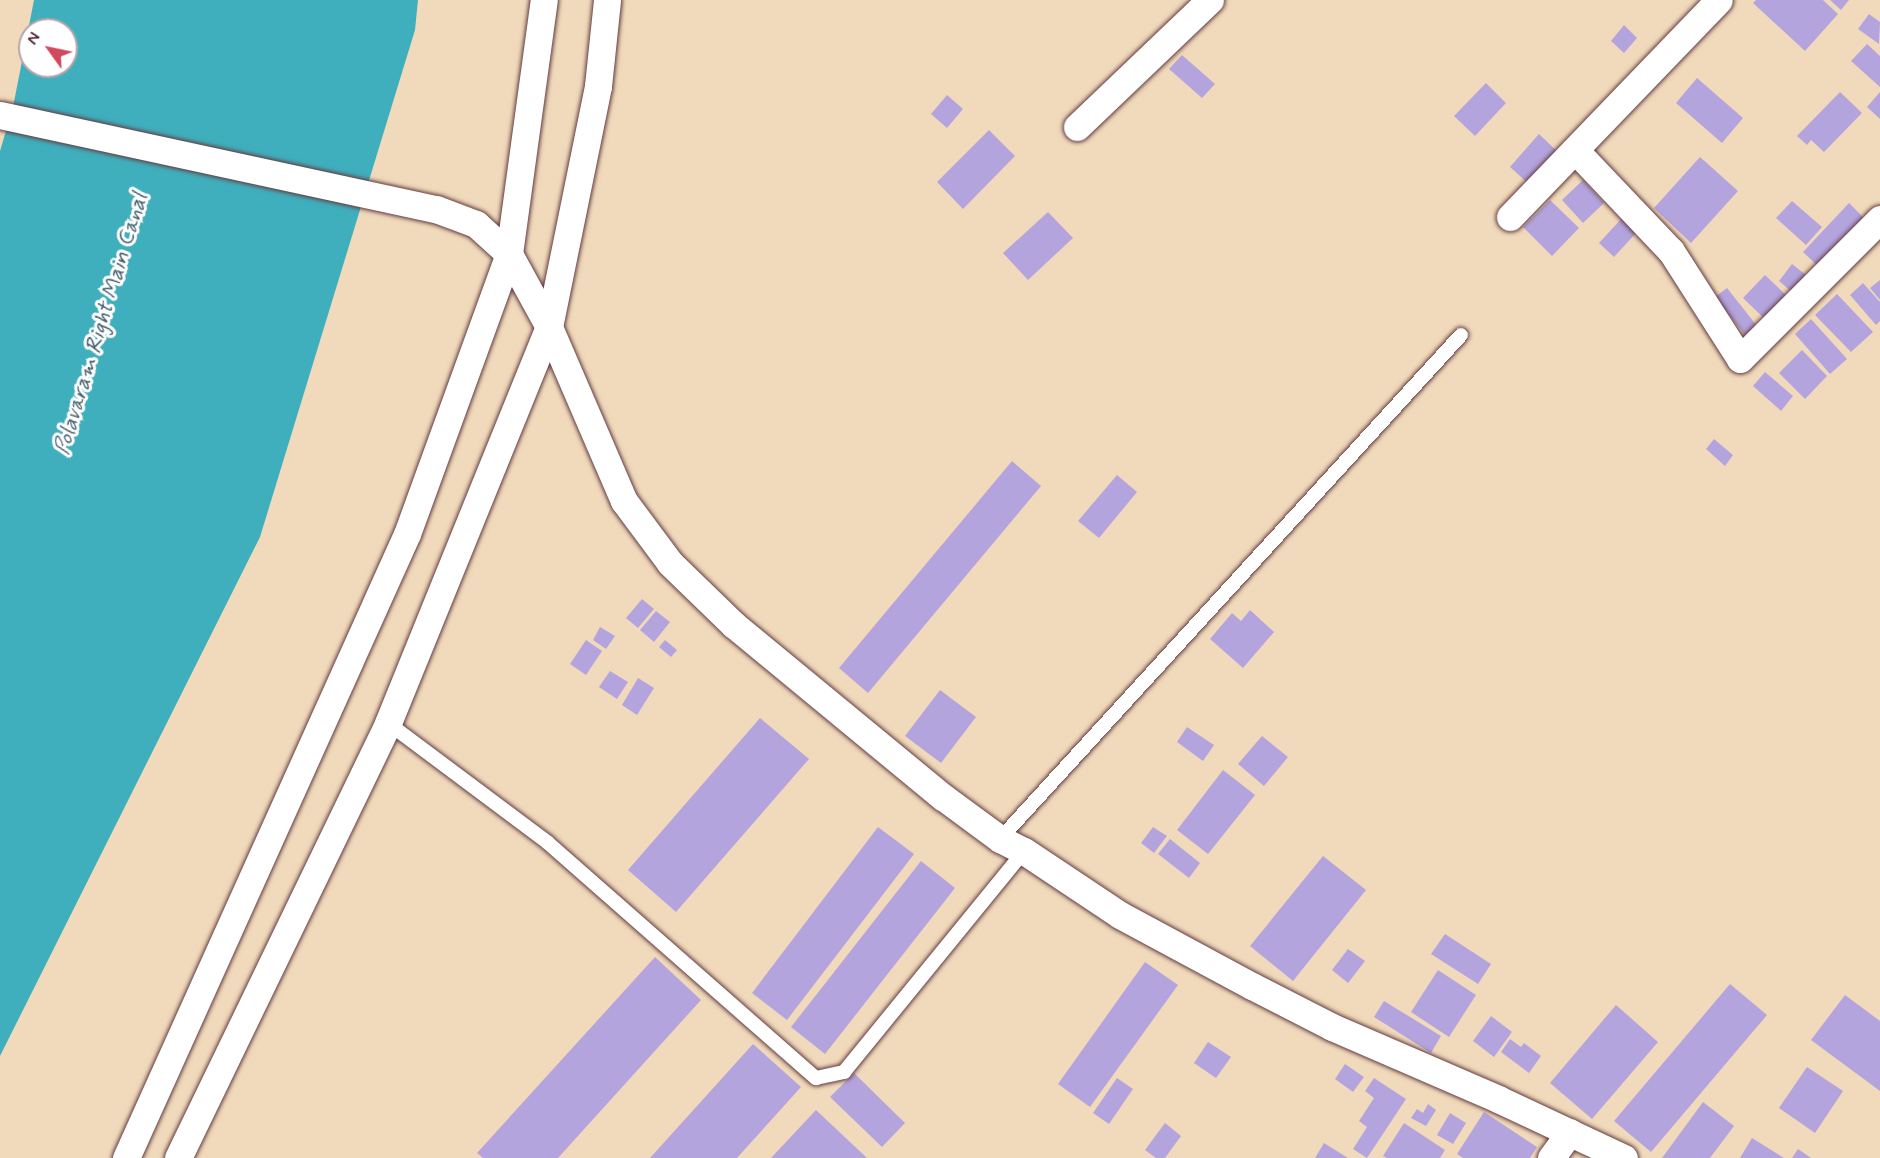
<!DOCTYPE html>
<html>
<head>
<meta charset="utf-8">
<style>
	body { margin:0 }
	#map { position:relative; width:1880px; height:1158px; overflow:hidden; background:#f1dabb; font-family:Mynerve,sans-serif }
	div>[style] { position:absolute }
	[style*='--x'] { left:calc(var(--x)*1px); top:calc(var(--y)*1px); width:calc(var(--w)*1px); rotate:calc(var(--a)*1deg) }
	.water>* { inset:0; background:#40afbd }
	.building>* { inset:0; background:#b4a4dd }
	.roads { filter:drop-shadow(0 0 2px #633b41) drop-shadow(0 0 2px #633b41) }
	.service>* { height:14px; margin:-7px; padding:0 7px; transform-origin:7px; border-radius:7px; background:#fff }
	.minor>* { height:27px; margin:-13.5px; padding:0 13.5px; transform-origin:13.5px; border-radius:13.5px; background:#fff }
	span { translate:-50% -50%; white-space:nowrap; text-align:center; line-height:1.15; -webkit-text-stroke:6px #fff; paint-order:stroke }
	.water-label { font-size:22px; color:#46606d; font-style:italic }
	.north { position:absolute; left:18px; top:18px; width:60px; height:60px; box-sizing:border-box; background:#fff; border:2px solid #b7a5aa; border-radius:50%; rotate:303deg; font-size:16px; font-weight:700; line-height:24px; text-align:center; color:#4a1f2b }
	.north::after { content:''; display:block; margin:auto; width:21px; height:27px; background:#d1495b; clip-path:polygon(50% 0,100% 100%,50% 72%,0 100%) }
</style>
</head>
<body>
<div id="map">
	<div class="water">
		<i style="clip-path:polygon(evenodd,34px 0,418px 0,415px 30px,260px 537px,0 1056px,0 151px,13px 107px,34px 0,30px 30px,66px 30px,66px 66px,30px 66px,30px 30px)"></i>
	</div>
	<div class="building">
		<i style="clip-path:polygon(1756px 0,1823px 0,1838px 14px,1805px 51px,1753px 3px)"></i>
		<i style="clip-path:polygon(1830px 0,1849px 0,1841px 10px)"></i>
		<i style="clip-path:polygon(1869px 14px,1880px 22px,1879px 44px,1858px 29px)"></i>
		<i style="clip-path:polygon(1624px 25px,1637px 38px,1624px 53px,1611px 41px)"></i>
		<i style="clip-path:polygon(1867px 44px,1880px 56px,1880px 87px,1851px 61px)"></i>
		<i style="clip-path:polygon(1182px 55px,1215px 84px,1202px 98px,1169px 69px)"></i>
		<i style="clip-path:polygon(1697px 78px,1743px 118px,1722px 143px,1676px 103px)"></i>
		<i style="clip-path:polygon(1486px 83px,1506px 103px,1475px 136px,1454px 116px)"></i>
		<i style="clip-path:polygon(1840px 92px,1862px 113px,1824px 152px,1811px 140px,1807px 145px,1797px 136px)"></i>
		<i style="clip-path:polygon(1880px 92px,1880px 119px,1867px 107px)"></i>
		<i style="clip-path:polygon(947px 95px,963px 109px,947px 128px,931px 114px)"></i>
		<i style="clip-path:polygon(989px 130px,1015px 156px,963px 209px,937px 182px)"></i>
		<i style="clip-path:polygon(1539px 134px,1560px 154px,1531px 186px,1510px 167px)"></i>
		<i style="clip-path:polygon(1700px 157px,1738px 191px,1691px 243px,1654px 208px)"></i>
		<i style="clip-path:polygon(1583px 180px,1604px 203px,1583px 223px,1562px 200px)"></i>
		<i style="clip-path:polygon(1550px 200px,1579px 228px,1552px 256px,1523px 227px)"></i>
		<i style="clip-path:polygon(1792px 201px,1822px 227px,1806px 245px,1776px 218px)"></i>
		<i style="clip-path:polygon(1849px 203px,1866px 220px,1821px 269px,1803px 252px)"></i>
		<i style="clip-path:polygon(1048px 212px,1073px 238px,1028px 280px,1003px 253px)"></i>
		<i style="clip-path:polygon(1622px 218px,1637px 232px,1614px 257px,1599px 243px)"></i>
		<i style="clip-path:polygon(1792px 264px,1806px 275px,1792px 292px,1779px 281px)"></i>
		<i style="clip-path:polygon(1765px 275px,1788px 297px,1766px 320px,1743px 298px)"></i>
		<i style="clip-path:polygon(1880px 280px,1880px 300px,1870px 288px)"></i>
		<i style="clip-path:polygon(1863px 283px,1880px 302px,1880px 321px,1876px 325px,1850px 295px)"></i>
		<i style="clip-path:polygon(1727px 288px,1757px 326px,1745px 335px,1715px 297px)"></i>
		<i style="clip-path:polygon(1837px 294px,1873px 332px,1851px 352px,1815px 315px)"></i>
		<i style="clip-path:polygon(1811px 319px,1847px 359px,1830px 374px,1795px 334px)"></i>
		<i style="clip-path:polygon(1802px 350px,1827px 376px,1805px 399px,1779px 373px)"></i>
		<i style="clip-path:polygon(1765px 372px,1793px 396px,1781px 411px,1753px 386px)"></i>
		<i style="clip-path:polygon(1714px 439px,1733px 455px,1725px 466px,1706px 449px)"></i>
		<i style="clip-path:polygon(1012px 461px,1041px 486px,868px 693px,839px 668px)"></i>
		<i style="clip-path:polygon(1117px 475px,1137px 492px,1099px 538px,1078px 521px)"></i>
		<i style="clip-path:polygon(642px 599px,654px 609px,638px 628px,626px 618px)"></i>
		<i style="clip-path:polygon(1250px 610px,1274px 632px,1243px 668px,1210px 639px,1232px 613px,1241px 621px)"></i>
		<i style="clip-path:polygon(656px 611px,670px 622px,654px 642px,640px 630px)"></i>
		<i style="clip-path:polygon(600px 627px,615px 636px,606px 649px,593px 640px)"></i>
		<i style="clip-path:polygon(586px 640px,602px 651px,586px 675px,570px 664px)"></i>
		<i style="clip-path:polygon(665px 640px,677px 650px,671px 657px,659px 647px)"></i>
		<i style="clip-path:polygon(610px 671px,628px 682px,617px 699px,599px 687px)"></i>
		<i style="clip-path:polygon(638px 678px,654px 688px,637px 715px,622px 705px)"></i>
		<i style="clip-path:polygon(940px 690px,976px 717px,941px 763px,905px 736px)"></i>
		<i style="clip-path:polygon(760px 718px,809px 759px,676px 912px,628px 870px)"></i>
		<i style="clip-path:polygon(1187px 727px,1214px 745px,1203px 761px,1177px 742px)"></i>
		<i style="clip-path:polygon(1262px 736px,1288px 757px,1264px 786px,1238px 764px)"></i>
		<i style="clip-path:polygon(1223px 770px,1255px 795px,1208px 854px,1177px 830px)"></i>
		<i style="clip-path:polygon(878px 827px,914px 854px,787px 1020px,752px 993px)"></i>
		<i style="clip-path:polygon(1153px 827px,1167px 836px,1154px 853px,1141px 843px)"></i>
		<i style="clip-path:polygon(1170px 839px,1200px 863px,1189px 878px,1158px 854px)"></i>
		<i style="clip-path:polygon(1323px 856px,1366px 890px,1293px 981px,1250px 946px)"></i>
		<i style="clip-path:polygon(921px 861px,955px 888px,825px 1054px,791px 1027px)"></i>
		<i style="clip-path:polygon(1445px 934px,1491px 964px,1478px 984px,1431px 954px)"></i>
		<i style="clip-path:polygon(1348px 949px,1365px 961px,1348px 983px,1332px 970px)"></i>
		<i style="clip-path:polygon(655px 957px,701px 1000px,558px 1158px,483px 1158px,477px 1153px)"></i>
		<i style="clip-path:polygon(1145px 962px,1178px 985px,1090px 1107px,1058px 1084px)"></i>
		<i style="clip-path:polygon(1438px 970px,1476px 995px,1449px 1037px,1411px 1012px)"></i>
		<i style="clip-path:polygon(1730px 984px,1767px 1015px,1651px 1152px,1614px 1121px)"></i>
		<i style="clip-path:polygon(1845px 995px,1880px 1021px,1880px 1091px,1811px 1040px)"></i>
		<i style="clip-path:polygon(1384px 1001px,1441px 1036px,1431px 1053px,1374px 1017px)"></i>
		<i style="clip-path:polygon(1616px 1005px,1658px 1042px,1592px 1119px,1550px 1083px)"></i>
		<i style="clip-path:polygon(1491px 1016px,1512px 1032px,1494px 1057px,1473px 1041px)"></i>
		<i style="clip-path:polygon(1510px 1039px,1521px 1047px,1524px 1043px,1541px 1056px,1529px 1073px,1501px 1052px)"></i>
		<i style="clip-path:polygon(1208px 1042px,1231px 1057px,1216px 1078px,1194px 1063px)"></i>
		<i style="clip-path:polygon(753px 1044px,801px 1087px,737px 1158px,650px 1158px)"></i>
		<i style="clip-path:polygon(1345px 1064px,1364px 1077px,1353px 1092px,1335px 1079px)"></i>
		<i style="clip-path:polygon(1807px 1067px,1843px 1091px,1815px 1133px,1779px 1108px)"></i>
		<i style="clip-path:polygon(854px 1073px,905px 1123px,882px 1147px,830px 1097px)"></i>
		<i style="clip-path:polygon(1117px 1078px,1133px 1089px,1109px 1124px,1093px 1113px)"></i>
		<i style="clip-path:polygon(1374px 1078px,1406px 1099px,1367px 1158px,1353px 1149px,1367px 1127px,1359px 1121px,1374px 1098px,1365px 1091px)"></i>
		<i style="clip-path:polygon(1703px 1102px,1734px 1126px,1710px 1158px,1662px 1158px)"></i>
		<i style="clip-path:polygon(1428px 1104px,1436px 1110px,1426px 1126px,1411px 1118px,1417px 1109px,1423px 1113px)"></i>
		<i style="clip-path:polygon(816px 1110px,867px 1158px,771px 1158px)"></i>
		<i style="clip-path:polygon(1484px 1112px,1537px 1147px,1530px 1158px,1463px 1158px,1457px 1154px)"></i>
		<i style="clip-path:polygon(1450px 1113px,1466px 1123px,1453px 1144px,1437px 1135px)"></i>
		<i style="clip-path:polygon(1165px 1123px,1181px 1136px,1165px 1158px,1156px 1158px,1145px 1150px)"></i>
		<i style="clip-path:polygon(1404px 1123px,1445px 1150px,1440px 1158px,1387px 1158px,1383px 1156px)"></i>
		<i style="clip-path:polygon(1752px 1138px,1784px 1158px,1740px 1158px)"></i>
		<i style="clip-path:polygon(1324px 1143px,1348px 1158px,1315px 1158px)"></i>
		<i style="clip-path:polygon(1798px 1149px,1811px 1158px,1792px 1158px)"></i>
	</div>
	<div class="roads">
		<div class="service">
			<i style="--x:388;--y:723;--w:199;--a:36.8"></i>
			<i style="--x:547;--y:842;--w:358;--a:41.3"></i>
			<i style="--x:816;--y:1078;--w:29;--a:-12"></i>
			<i style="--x:844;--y:1072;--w:285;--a:-50.8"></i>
			<i style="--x:1000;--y:839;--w:683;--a:-47.55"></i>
		</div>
		<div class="minor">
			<i style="--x:0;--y:115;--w:446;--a:12.2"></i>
			<i style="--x:436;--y:209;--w:43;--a:20.6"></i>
			<i style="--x:476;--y:224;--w:45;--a:42.3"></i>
			<i style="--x:509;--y:254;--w:83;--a:61.3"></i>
			<i style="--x:549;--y:327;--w:189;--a:66.7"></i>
			<i style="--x:624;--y:501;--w:77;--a:53.4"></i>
			<i style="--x:670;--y:563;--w:89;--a:44.1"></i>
			<i style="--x:734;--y:625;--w:271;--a:39.5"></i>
			<i style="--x:943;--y:797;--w:71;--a:36.4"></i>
			<i style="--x:1000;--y:839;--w:27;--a:27"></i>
			<i style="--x:1024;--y:851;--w:115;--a:33.7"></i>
			<i style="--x:1120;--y:915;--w:150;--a:28.3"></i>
			<i style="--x:1252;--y:986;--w:90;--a:27.1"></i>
			<i style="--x:1332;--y:1027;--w:181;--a:23.4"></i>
			<i style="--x:1498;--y:1099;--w:139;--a:25.1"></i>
			<i style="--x:1077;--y:127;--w:184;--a:-43.7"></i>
			<i style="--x:1575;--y:150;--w:139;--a:46.5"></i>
			<i style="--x:1671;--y:251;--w:128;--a:57.4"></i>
			<i style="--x:1740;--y:359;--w:198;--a:-45"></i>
			<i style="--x:1510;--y:217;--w:301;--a:-46.1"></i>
			<i style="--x:126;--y:1158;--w:684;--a:-65.76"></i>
			<i style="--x:407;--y:534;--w:298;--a:-70"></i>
			<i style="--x:509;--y:254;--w:256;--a:-82.2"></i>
			<i style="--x:178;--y:1158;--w:483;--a:-64.2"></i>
			<i style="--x:388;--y:723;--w:427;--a:-67.9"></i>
			<i style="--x:549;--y:327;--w:246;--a:-78.5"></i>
			<i style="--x:598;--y:86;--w:86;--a:-84"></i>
			<i style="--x:1551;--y:1158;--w:32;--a:-54"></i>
		</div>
	</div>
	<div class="water-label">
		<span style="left:102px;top:324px;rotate:-73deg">Polavaram Right Main Canal</span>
	</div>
	<div class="north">N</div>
</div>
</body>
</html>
